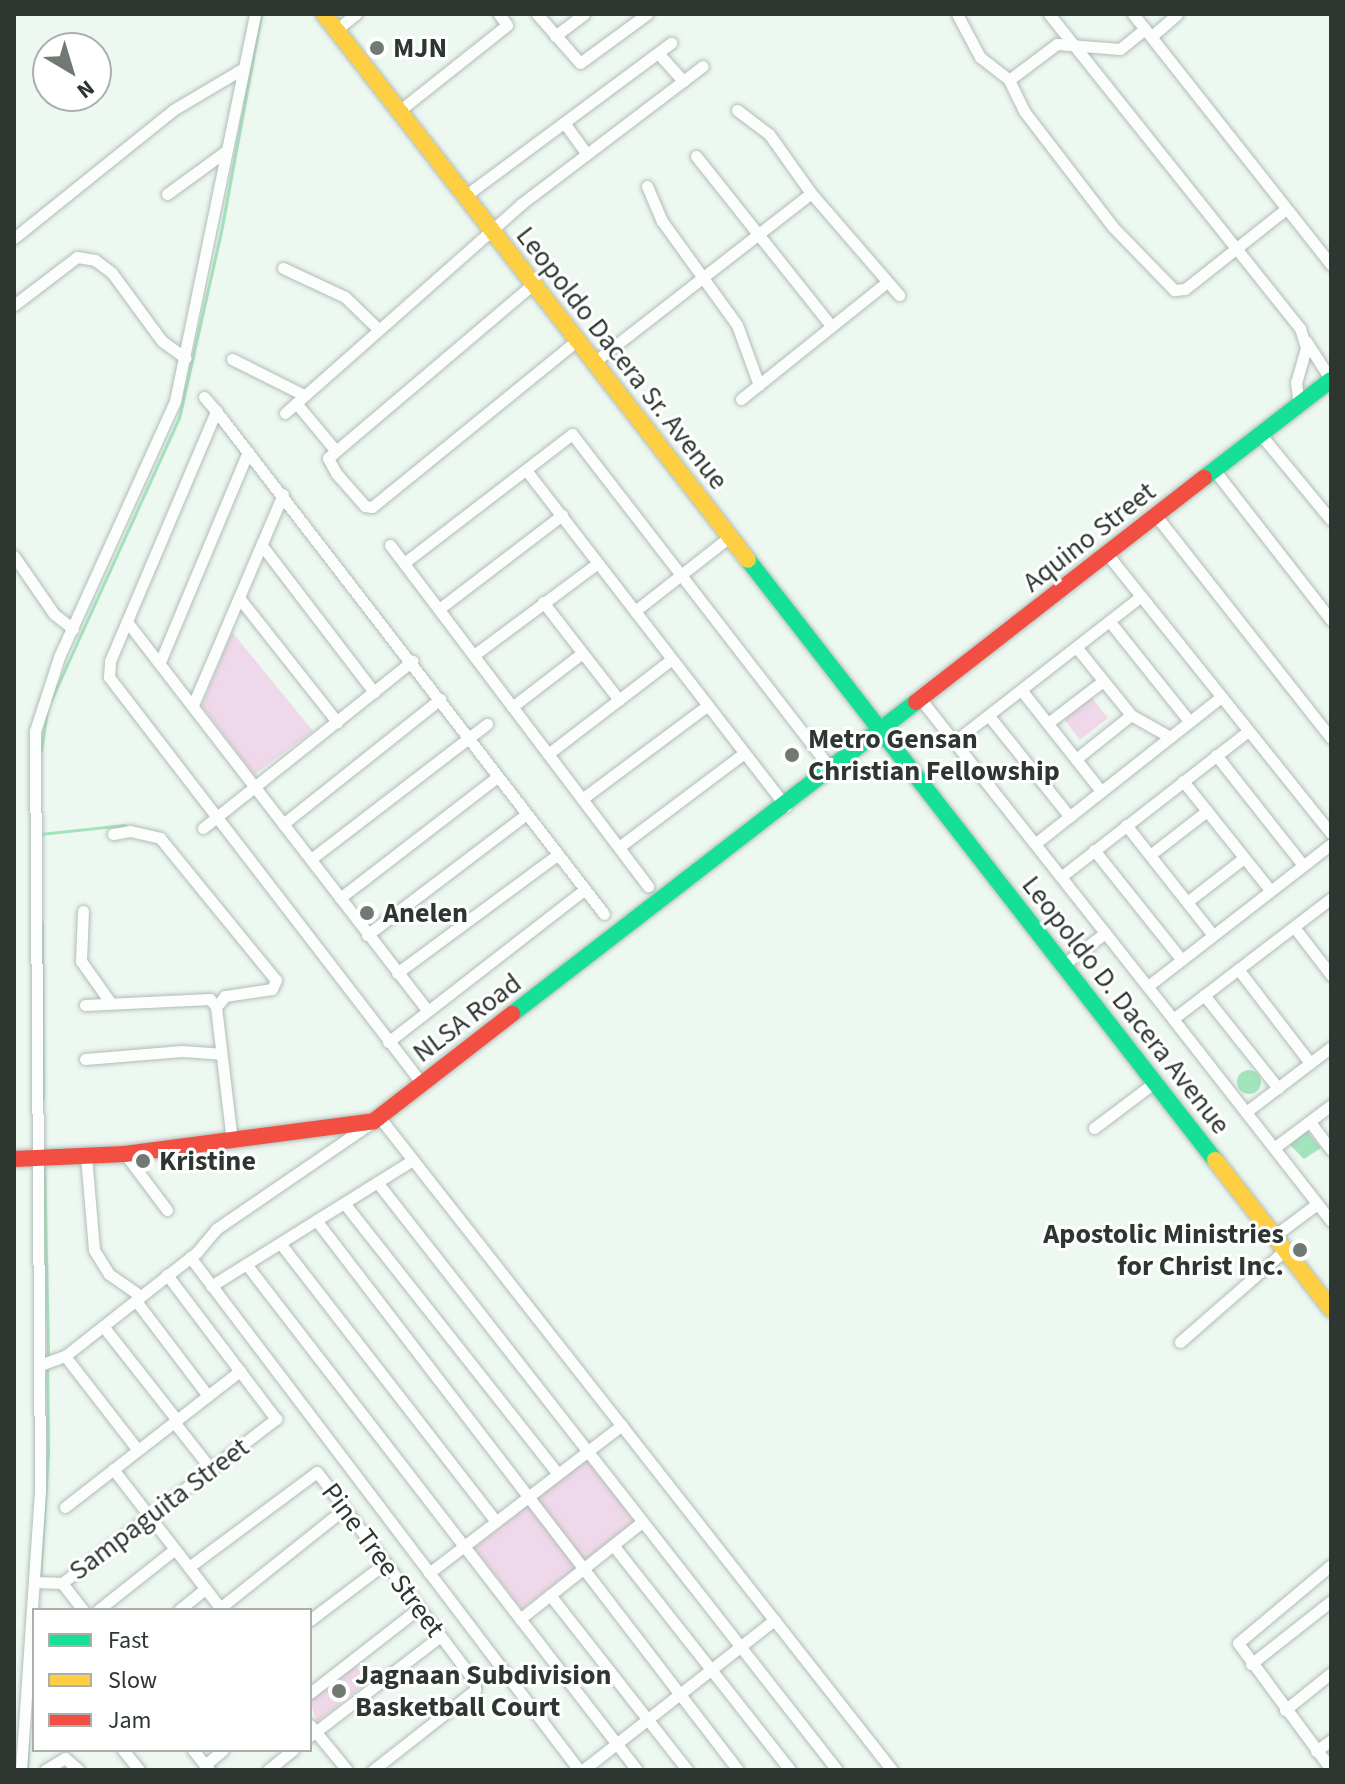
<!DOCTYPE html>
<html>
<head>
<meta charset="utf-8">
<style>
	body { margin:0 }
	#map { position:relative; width:1345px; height:1784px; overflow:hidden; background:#ecf8f0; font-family:"Source Sans 3",sans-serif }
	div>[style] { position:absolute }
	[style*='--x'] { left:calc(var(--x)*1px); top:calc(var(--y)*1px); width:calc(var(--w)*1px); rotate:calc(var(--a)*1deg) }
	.green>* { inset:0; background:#efd8ea }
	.water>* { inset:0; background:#a2e4bc }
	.round { border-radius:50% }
	.stream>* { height:3px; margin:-1.5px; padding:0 1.5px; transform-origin:1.5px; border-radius:1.5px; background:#a2e4bc }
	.roads { filter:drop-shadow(0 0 2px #b2bcb6) drop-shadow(0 0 2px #b2bcb6) }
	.street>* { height:11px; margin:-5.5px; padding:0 5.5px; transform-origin:5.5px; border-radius:5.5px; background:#fcfefd }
	.fast>* { height:16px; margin:-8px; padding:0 8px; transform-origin:8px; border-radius:8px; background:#16e098 }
	.slow>* { height:16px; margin:-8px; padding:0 8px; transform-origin:8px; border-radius:8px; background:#ffcf43 }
	.jam>* { height:16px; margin:-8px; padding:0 8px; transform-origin:8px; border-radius:8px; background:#f24e42 }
	.dots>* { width:22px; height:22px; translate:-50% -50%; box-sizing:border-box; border:4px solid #fff; border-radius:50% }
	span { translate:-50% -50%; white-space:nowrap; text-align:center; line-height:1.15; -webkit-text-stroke:6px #fff; paint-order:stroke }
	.poi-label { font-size:28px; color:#2d3630; font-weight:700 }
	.left { translate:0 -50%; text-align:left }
	.right { translate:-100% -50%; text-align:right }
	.street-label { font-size:28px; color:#2d3630 }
	.frame { position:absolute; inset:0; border:16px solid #2d3630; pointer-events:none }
	.legend { position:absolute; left:32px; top:1608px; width:280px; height:144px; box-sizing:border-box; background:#fff; border:2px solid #abafac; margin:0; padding:10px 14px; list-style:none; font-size:24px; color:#2d3630 }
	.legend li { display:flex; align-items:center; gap:16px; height:40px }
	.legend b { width:40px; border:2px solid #abafac }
	.north { position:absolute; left:32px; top:32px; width:80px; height:80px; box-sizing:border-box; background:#fff; border:2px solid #abafac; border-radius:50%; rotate:142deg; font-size:22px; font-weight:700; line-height:32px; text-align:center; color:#2d3630 }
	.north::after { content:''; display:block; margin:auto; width:28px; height:36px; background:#707a73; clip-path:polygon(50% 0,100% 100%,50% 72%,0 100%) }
</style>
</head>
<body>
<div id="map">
	<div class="green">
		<i style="clip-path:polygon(232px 632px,313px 731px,254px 775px,202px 706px)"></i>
		<i style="clip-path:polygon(1092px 698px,1108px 718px,1080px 740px,1064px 719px)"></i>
		<i style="clip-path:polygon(587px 1459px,635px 1522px,522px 1609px,474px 1548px)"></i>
		<i style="clip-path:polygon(356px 1666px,368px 1682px,317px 1722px,310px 1701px)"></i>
	</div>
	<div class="water">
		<i class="round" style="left:1237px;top:1070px;width:24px;height:24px"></i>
		<i style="clip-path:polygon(1305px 1129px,1321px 1148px,1304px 1159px,1288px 1143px)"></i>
	</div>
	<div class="stream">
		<i style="--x:51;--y:700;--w:310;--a:-65.6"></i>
		<i style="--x:179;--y:418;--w:191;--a:-77.3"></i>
		<i style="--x:221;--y:232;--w:222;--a:-79.6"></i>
		<i style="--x:41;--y:751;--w:40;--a:-81.5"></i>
		<i style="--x:40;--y:834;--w:85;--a:-6"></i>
		<i style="--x:42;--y:922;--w:177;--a:89.7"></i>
		<i style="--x:44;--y:1162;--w:197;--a:88.8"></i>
		<i style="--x:40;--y:1578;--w:123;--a:-86.3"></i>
		<i style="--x:48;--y:1455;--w:89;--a:-90.6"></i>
		<i style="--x:27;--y:1770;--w:27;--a:-88"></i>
	</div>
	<div class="roads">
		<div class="street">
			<i style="--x:537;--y:14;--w:65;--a:48.7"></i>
			<i style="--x:580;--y:63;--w:83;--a:-36.2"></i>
			<i style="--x:957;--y:14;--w:49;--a:61.9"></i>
			<i style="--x:980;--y:57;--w:37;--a:38"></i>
			<i style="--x:1009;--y:80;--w:60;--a:-36.9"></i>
			<i style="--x:1057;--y:44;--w:63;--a:4.5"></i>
			<i style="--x:1120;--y:49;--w:32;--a:-39"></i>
			<i style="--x:1049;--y:14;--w:402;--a:51.4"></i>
			<i style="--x:1300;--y:328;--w:21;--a:73"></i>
			<i style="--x:1306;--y:348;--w:35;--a:106"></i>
			<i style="--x:1296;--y:382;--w:23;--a:83"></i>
			<i style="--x:1133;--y:14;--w:320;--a:51.7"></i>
			<i style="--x:336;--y:30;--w:26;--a:-39"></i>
			<i style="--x:555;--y:36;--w:36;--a:-37"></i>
			<i style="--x:1152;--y:36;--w:33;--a:-41"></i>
			<i style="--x:658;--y:53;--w:38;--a:48"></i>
			<i style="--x:1009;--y:80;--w:34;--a:64"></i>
			<i style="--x:1024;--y:111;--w:146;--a:52.5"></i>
			<i style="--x:1113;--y:227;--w:88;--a:45.9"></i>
			<i style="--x:1174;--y:290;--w:11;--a:-5"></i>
			<i style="--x:1185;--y:289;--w:129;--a:-38.4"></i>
			<i style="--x:737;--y:110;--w:40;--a:37"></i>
			<i style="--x:769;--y:134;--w:72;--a:54.6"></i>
			<i style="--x:811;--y:193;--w:135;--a:49.2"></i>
			<i style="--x:399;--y:111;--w:138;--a:-38.5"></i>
			<i style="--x:507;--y:25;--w:14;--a:-126"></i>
			<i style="--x:565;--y:124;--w:37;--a:54"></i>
			<i style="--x:696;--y:156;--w:217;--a:51.5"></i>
			<i style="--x:647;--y:186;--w:38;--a:67"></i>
			<i style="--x:662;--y:221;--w:128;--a:54.2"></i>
			<i style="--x:737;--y:325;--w:64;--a:69.9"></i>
			<i style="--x:167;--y:194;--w:73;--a:-36.1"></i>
			<i style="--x:465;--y:196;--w:257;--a:-36.6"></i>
			<i style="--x:14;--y:238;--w:204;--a:-38.8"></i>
			<i style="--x:173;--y:110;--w:82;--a:-30.6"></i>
			<i style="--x:283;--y:268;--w:68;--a:25.1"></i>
			<i style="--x:345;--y:297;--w:45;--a:44.1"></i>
			<i style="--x:533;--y:284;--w:269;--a:139.7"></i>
			<i style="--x:328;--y:458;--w:17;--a:62"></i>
			<i style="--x:336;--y:473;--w:44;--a:48.7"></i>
			<i style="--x:365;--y:506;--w:7;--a:8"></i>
			<i style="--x:372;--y:507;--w:263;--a:-39.1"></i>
			<i style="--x:14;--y:305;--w:79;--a:-37.3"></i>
			<i style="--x:77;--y:257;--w:18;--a:9"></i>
			<i style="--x:95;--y:260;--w:21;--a:37"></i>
			<i style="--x:112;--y:273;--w:84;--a:53.7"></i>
			<i style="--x:162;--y:341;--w:29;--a:36"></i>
			<i style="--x:1306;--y:341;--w:46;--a:57.3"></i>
			<i style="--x:232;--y:359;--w:80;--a:26.6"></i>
			<i style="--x:593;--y:363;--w:276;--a:-37.9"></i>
			<i style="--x:204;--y:397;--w:18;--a:49"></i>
			<i style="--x:741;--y:399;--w:187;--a:-38.7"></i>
			<i style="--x:296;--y:403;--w:62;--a:50.2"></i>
			<i style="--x:285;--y:413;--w:315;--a:-41.5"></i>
			<i style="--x:521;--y:204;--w:228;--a:-37.2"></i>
			<i style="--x:1261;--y:435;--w:110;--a:50.5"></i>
			<i style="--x:526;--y:470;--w:425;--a:52.3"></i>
			<i style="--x:1215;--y:471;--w:189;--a:52.1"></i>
			<i style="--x:1157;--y:517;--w:281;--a:51.8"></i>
			<i style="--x:390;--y:545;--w:428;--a:52.9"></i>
			<i style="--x:263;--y:547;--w:183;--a:52.6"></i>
			<i style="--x:1108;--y:555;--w:356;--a:51.3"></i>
			<i style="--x:14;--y:556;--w:70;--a:55.4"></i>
			<i style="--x:54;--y:614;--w:24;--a:38"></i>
			<i style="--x:404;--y:563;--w:212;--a:-37.5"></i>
			<i style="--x:572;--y:434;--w:426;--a:52.3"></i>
			<i style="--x:240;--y:599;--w:157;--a:51.7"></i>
			<i style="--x:543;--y:602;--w:124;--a:52.2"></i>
			<i style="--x:439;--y:609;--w:155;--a:-37.4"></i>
			<i style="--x:635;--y:611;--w:118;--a:-38.1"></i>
			<i style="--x:1110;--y:622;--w:127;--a:51.4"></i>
			<i style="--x:128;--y:623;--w:489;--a:52.3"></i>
			<i style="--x:1077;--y:648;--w:86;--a:51.1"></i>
			<i style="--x:1131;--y:715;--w:45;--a:29.4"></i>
			<i style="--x:474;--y:655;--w:154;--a:-36.6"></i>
			<i style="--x:160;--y:662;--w:228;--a:-67.3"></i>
			<i style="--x:1022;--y:691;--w:127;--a:51.7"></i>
			<i style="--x:922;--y:701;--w:405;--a:51.7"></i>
			<i style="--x:1173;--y:1019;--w:199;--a:-37.4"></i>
			<i style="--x:193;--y:705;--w:229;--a:-66.9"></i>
			<i style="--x:512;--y:707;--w:88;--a:-37.6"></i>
			<i style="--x:989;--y:716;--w:129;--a:51.3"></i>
			<i style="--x:1048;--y:723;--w:69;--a:-37.4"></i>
			<i style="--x:955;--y:741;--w:234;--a:-37.9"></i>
			<i style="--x:548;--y:754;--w:156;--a:-37.5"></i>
			<i style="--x:1216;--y:755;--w:140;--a:51.7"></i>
			<i style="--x:1076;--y:759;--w:70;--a:-38.7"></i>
			<i style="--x:1183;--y:781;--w:139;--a:51.4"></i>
			<i style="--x:582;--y:799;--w:157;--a:-36.7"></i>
			<i style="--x:283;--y:824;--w:201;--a:-38.5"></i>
			<i style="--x:1126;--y:825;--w:140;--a:51.7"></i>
			<i style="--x:203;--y:828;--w:268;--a:-38.6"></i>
			<i style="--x:113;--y:834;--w:17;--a:-10"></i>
			<i style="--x:130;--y:831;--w:31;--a:13"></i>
			<i style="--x:160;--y:838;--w:183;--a:50.8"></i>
			<i style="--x:276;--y:980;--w:10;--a:114"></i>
			<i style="--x:272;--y:989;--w:48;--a:171.5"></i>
			<i style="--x:225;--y:996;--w:14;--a:129"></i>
			<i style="--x:1036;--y:843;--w:236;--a:-38.3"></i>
			<i style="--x:619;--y:847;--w:156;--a:-36.9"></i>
			<i style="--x:1094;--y:850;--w:139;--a:51.4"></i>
			<i style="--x:1150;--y:855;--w:72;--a:-37.7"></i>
			<i style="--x:311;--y:859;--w:222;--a:-37.5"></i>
			<i style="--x:1062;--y:876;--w:236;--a:-37.9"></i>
			<i style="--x:340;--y:898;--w:198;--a:-37.6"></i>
			<i style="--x:1187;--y:902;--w:72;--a:-37.7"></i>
			<i style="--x:83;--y:911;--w:50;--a:92.3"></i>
			<i style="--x:81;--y:961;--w:50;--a:54.7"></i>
			<i style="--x:1294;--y:927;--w:61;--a:52.4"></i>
			<i style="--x:367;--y:935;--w:198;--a:-37.2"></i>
			<i style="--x:1063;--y:965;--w:53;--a:-37.3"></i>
			<i style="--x:1238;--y:969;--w:118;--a:52.5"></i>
			<i style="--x:397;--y:973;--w:199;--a:-36.4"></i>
			<i style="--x:1148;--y:986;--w:232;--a:-37.8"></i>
			<i style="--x:1204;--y:995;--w:119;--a:51.5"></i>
			<i style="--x:85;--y:1005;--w:125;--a:-2.7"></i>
			<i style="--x:210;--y:999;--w:10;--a:53"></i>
			<i style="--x:216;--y:1007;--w:135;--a:83.2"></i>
			<i style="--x:1173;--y:1019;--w:256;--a:52"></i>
			<i style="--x:388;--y:1042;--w:248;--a:-37.8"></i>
			<i style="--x:85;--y:1059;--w:97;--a:-4.7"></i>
			<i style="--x:182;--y:1051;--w:39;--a:4"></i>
			<i style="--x:423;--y:1085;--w:515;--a:-127.58"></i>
			<i style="--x:109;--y:677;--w:16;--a:-86"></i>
			<i style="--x:110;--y:661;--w:272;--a:-67"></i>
			<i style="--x:216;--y:411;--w:635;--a:52.35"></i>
			<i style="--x:1246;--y:1112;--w:107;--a:-37.4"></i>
			<i style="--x:380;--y:1118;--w:829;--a:51.86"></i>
			<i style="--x:1310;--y:1122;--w:35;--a:53"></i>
			<i style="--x:1094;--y:1128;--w:75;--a:-36.9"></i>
			<i style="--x:1274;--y:1148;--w:71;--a:-37"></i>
			<i style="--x:125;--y:1154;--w:70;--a:53.1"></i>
			<i style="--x:86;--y:1156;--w:94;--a:85.1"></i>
			<i style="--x:94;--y:1250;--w:28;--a:58"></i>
			<i style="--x:109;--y:1274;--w:39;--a:35"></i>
			<i style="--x:377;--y:1182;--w:747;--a:51.96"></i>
			<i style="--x:344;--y:1203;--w:345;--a:51.7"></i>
			<i style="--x:316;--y:1220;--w:693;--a:52.5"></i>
			<i style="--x:1274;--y:1236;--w:54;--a:-36.7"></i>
			<i style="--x:280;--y:1243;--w:352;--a:52.2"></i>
			<i style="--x:190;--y:1257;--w:644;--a:52.83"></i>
			<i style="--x:246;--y:1264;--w:639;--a:52.31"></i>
			<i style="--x:211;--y:1286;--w:238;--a:-32"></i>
			<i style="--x:136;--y:1301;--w:119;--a:52.8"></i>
			<i style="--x:103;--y:1326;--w:120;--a:51.8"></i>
			<i style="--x:1180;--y:1342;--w:140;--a:-41.2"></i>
			<i style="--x:65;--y:1356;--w:119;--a:52.2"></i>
			<i style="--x:40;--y:1365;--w:27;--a:-20"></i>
			<i style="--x:65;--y:1356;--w:168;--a:-38.2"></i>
			<i style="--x:197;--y:1252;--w:30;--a:-50"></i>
			<i style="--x:216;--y:1229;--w:184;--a:-34.4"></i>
			<i style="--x:174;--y:1422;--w:60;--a:51.8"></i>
			<i style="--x:113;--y:1469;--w:178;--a:52.3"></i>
			<i style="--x:65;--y:1507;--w:222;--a:-37.9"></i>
			<i style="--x:613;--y:1545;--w:286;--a:51.8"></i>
			<i style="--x:1331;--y:1565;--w:121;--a:140"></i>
			<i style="--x:1238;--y:1643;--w:157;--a:53.6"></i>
			<i style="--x:189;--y:1567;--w:159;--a:-36.6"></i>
			<i style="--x:317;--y:1472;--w:263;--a:53"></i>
			<i style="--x:475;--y:1682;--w:8;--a:90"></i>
			<i style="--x:475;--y:1690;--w:130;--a:141.9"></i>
			<i style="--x:429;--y:1573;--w:243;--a:-37.5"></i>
			<i style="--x:35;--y:1582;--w:27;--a:2"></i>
			<i style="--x:62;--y:1583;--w:270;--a:-37.5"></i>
			<i style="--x:276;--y:1419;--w:181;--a:-127.1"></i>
			<i style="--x:62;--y:1583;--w:34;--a:52"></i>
			<i style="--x:550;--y:1595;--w:222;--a:51.9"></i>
			<i style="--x:220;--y:1608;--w:159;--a:-38.6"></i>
			<i style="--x:98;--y:1610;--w:98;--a:-38.4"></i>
			<i style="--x:179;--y:1610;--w:33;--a:-39"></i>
			<i style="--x:520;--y:1619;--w:156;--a:-38.5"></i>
			<i style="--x:310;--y:1620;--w:93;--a:-37.1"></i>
			<i style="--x:1251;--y:1664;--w:102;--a:-38.2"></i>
			<i style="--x:310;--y:1693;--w:137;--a:-37.9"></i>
			<i style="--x:1285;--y:1710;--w:59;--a:-38.8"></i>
			<i style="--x:310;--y:1725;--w:58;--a:50.6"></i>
			<i style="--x:310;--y:1736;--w:163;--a:-37.5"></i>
			<i style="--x:123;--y:1750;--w:26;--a:51"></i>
			<i style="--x:193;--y:1750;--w:26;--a:51"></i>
			<i style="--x:1316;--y:1751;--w:19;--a:-36"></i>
			<i style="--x:205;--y:1765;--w:23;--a:-40"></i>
			<i style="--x:21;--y:1770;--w:282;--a:-86.1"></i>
			<i style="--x:40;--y:1489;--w:758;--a:-90.38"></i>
			<i style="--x:35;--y:731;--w:78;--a:-72"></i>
			<i style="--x:59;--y:657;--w:281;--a:-65.6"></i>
			<i style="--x:175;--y:401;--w:395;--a:-78.3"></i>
			<i style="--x:45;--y:1770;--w:23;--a:-31"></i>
			<i style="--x:65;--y:1758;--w:18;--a:41"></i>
			<i style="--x:268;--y:1770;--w:32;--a:-39"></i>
			<i style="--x:583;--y:1770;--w:243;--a:-38.1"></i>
		</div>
		<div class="fast">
			<i style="--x:1204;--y:478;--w:160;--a:-37.7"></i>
			<i style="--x:748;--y:560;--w:760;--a:52.11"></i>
			<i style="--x:512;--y:1014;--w:510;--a:-37.68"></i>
		</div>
		<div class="slow">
			<i style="--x:324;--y:14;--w:691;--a:52.17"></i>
			<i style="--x:1215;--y:1160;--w:189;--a:52.1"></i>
		</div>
		<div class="jam">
			<i style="--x:916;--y:702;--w:365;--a:-37.9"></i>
			<i style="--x:14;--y:1159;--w:111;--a:-2.6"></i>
			<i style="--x:125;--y:1154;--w:251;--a:-7.5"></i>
			<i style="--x:374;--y:1121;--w:175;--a:-37.8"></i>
		</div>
	</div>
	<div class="dots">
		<i style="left:377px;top:48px;background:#707a73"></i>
		<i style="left:792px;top:755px;background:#707a73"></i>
		<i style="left:367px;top:913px;background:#707a73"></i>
		<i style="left:143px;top:1161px;background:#707a73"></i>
		<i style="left:1300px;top:1250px;background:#707a73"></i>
		<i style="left:339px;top:1691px;background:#707a73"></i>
	</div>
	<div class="poi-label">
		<span class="left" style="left:393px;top:48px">MJN</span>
		<span class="left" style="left:808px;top:755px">Metro Gensan<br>Christian Fellowship</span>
		<span class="left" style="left:383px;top:913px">Anelen</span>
		<span class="left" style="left:159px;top:1161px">Kristine</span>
		<span class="right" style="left:1284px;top:1250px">Apostolic Ministries<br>for Christ Inc.</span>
		<span class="left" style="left:355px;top:1691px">Jagnaan Subdivision<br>Basketball Court</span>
	</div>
	<div class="street-label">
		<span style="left:622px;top:358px;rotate:52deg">Leopoldo Dacera Sr. Avenue</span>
		<span style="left:1089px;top:537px;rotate:-38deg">Aquino Street</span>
		<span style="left:1126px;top:1005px;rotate:52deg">Leopoldo D. Dacera Avenue</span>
		<span style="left:467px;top:1018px;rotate:-37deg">NLSA Road</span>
		<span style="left:159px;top:1509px;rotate:-37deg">Sampaguita Street</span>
		<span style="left:383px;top:1560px;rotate:53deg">Pine Tree Street</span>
	</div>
	<div class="frame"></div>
	<ul class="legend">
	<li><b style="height:10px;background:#16e098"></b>Fast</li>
	<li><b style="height:10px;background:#ffcf43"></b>Slow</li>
	<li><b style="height:10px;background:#f24e42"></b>Jam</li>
	</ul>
	<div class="north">N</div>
</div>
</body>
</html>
